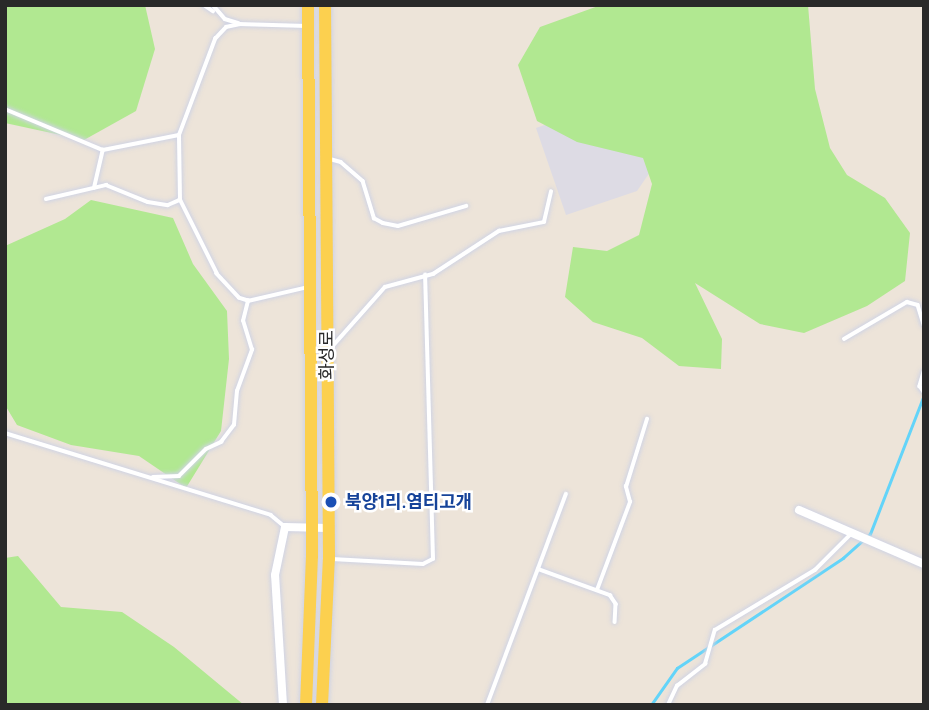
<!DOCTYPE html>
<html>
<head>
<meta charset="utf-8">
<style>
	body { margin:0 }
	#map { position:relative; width:929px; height:710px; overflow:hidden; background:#ede4d9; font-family:Quicksand,"Noto Sans KR",sans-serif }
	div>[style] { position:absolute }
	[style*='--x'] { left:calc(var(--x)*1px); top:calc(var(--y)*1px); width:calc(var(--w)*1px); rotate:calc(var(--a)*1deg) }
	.industrial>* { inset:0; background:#dddbe4 }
	.green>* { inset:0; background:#b1e891 }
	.stream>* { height:2.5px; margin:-1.25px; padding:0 1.25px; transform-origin:1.25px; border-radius:1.25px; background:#63d4f9 }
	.roads { filter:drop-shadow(0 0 2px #cfd3e4) drop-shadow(0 0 2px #cfd3e4) }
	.service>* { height:3.5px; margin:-1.75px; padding:0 1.75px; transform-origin:1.75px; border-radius:1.75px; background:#fff }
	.minor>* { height:8px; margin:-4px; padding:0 4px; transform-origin:4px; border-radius:4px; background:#fff }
	.primary>* { height:12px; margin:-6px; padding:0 6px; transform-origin:6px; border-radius:6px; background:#fcd04f }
	.dots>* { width:19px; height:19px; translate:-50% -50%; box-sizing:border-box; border:4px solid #fff; border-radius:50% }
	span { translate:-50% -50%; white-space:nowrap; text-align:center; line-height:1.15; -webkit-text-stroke:5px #fff; paint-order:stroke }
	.street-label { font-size:18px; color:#292929 }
	.transit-label { font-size:18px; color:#164399; font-weight:700 }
	.left { translate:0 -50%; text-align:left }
	.frame { position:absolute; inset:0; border:7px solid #292929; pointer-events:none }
</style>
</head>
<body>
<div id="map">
	<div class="industrial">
		<i style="clip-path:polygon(660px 85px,677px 133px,637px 191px,566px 215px,536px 128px)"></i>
	</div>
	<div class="green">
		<i style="clip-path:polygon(5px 5px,145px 5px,155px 49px,136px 111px,84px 140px,5px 123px)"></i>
		<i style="clip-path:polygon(601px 5px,808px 5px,815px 89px,830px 148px,847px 175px,885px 198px,910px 233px,905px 281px,867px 306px,804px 333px,760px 324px,695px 283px,722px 339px,721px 369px,679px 366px,642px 338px,593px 322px,565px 297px,573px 247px,607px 251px,639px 235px,652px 184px,643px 158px,577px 142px,537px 121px,518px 65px,540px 27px)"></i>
		<i style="clip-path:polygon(91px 200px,173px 218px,193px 264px,227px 311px,229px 359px,221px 431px,186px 488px,139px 456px,71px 445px,17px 425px,5px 405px,5px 246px,65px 219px)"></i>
		<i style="clip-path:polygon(18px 556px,61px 607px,122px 612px,174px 647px,244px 705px,5px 705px,5px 558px)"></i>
	</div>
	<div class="stream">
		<i style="--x:651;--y:705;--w:45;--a:-54.9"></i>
		<i style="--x:677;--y:668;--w:199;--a:-33.5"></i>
		<i style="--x:843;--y:558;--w:36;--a:-42"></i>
		<i style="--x:870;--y:534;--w:149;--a:-68.8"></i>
	</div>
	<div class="roads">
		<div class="service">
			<i style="--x:204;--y:5;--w:11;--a:34"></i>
			<i style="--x:213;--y:5;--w:18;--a:49"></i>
			<i style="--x:225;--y:19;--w:14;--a:17"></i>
			<i style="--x:5;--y:109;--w:106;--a:22.7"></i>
			<i style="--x:103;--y:150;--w:77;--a:-11.2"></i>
			<i style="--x:330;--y:159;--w:11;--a:15"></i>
			<i style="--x:341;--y:162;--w:29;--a:41"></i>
			<i style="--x:363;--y:181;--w:39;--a:73"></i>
			<i style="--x:374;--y:218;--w:10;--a:29"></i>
			<i style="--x:383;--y:223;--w:15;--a:11"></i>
			<i style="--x:398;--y:226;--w:71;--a:-16.4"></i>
			<i style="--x:94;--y:188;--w:39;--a:-77"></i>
			<i style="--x:46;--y:199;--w:62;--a:-13.1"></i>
			<i style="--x:106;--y:185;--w:45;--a:22"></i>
			<i style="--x:148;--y:202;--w:20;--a:9"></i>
			<i style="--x:168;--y:205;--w:13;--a:-23"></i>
			<i style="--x:248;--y:301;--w:9;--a:-162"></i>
			<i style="--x:239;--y:298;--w:33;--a:-133"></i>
			<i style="--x:217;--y:274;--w:83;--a:-116.6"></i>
			<i style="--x:180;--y:200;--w:65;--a:-90.9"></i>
			<i style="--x:179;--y:135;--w:103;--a:-69.4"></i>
			<i style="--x:215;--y:39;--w:16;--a:-47"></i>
			<i style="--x:226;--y:27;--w:14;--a:-12"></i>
			<i style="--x:240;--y:24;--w:65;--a:1.8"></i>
			<i style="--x:844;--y:339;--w:73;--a:-30.4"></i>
			<i style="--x:907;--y:302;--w:11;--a:15"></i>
			<i style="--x:918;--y:305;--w:21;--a:73"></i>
			<i style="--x:331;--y:348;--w:81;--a:-48.5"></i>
			<i style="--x:385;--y:287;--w:50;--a:-15.2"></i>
			<i style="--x:433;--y:274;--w:79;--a:-33.1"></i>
			<i style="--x:499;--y:231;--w:46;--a:-11.3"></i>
			<i style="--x:544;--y:222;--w:31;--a:-77"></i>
			<i style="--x:924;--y:372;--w:15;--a:106"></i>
			<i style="--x:920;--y:386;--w:7;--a:56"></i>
			<i style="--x:5;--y:433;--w:278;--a:17.1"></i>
			<i style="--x:271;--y:515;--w:16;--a:40"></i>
			<i style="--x:153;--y:477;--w:26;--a:-2"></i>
			<i style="--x:179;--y:476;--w:38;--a:-45"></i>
			<i style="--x:206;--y:449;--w:17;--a:-25"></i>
			<i style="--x:221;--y:442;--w:21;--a:-53"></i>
			<i style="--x:234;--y:425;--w:34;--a:-85"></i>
			<i style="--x:237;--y:391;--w:44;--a:-69.9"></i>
			<i style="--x:252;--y:350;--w:30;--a:-107"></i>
			<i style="--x:243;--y:321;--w:21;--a:-76"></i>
			<i style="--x:248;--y:301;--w:62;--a:-13.1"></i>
			<i style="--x:332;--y:559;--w:91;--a:3.1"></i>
			<i style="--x:423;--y:564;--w:11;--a:-27"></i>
			<i style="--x:433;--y:559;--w:284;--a:-91.6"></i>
			<i style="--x:538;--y:569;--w:77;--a:19.9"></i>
			<i style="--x:610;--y:595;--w:11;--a:56"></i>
			<i style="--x:616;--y:604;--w:18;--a:93"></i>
			<i style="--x:597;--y:590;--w:94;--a:-69.4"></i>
			<i style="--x:630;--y:502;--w:16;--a:-105"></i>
			<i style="--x:626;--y:487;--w:71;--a:-72.8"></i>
			<i style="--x:487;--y:705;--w:225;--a:-69.5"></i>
			<i style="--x:668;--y:705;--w:21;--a:-65"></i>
			<i style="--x:677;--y:686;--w:36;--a:-38"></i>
			<i style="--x:705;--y:664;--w:35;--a:-74"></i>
			<i style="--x:715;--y:630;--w:117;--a:-31"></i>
			<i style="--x:815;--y:570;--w:49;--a:-45"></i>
		</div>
		<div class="minor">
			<i style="--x:799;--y:510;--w:136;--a:23.4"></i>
			<i style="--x:283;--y:705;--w:130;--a:-93.5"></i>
			<i style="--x:275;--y:575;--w:49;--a:-78.2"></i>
			<i style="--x:285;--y:527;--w:42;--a:1.4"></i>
		</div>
		<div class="primary">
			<i style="--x:306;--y:705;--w:149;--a:-87.7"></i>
			<i style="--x:312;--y:556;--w:551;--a:-90.42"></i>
			<i style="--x:322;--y:705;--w:146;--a:-87.3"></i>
			<i style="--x:329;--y:559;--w:554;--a:-90.41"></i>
		</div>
	</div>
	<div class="dots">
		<i style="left:331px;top:502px;background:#1a4fb4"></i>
	</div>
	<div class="street-label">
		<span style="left:327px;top:355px;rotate:-90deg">화성로</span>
	</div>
	<div class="transit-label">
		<span class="left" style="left:345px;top:502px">북양1리.염티고개</span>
	</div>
	<div class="frame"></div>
</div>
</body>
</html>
